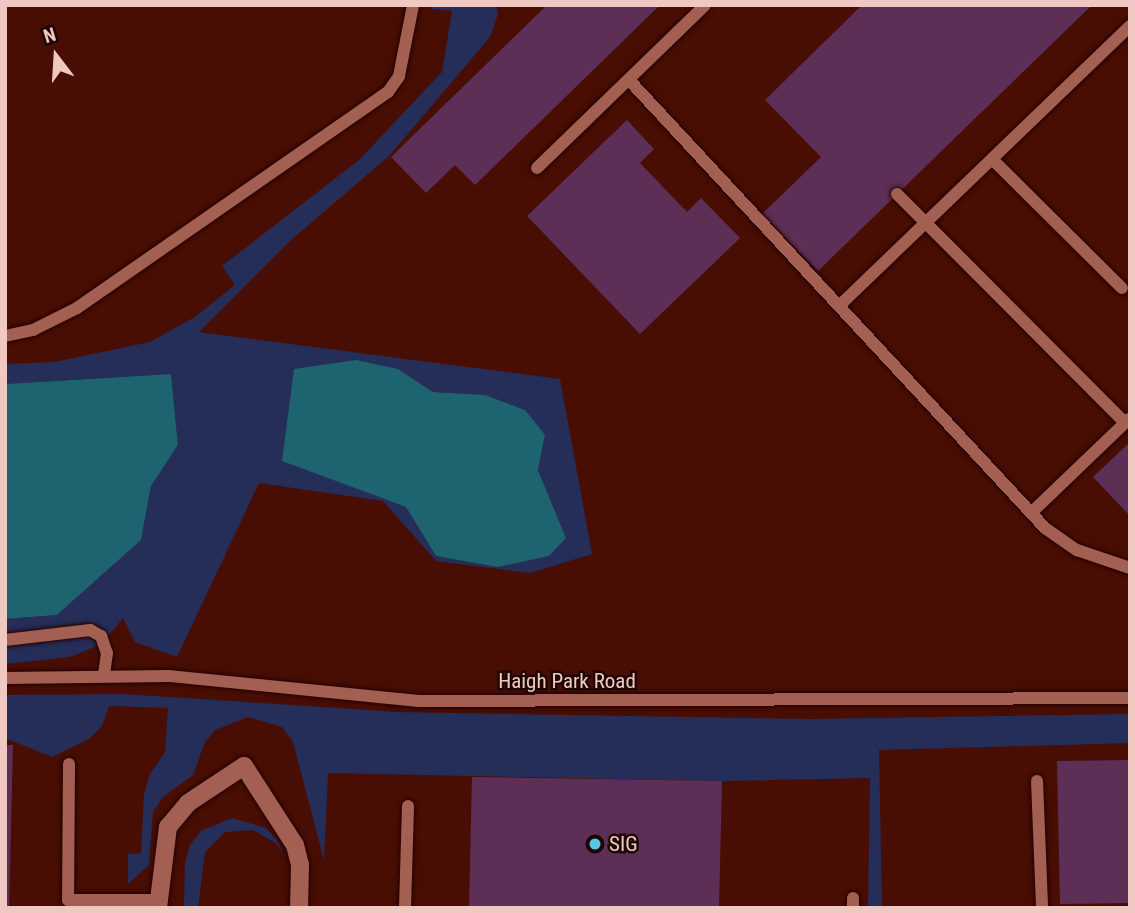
<!DOCTYPE html>
<html>
<head>
<meta charset="utf-8">
<style>
	body { margin:0 }
	#map { position:relative; width:1135px; height:913px; overflow:hidden; background:#480e04; font-family:"Roboto Condensed",sans-serif }
	div>[style] { position:absolute }
	[style*='--x'] { left:calc(var(--x)*1px); top:calc(var(--y)*1px); width:calc(var(--w)*1px); rotate:calc(var(--a)*1deg) }
	.green>* { inset:0; background:#252e59 }
	.water>* { inset:0; background:#1d6370 }
	.building>* { inset:0; background:#5d2e56 }
	.roads { filter:drop-shadow(0 0 2px #260000) drop-shadow(0 0 2px #260000) }
	.service>* { height:12px; margin:-6px; padding:0 6px; transform-origin:6px; border-radius:6px; background:#a36052 }
	.minor>* { height:18px; margin:-9px; padding:0 9px; transform-origin:9px; border-radius:9px; background:#a36052 }
	.dots>* { width:19px; height:19px; translate:-50% -50%; box-sizing:border-box; border:4px solid #1e0603; border-radius:50% }
	span { translate:-50% -50%; white-space:nowrap; text-align:center; line-height:1.15; -webkit-text-stroke:5px #1e0603; paint-order:stroke }
	.street-label { font-size:21px; color:#efc9c1 }
	.poi-label { font-size:21px; color:#efc9c1 }
	.left { translate:0 -50%; text-align:left }
	.frame { position:absolute; inset:0; border:7px solid #efc9c1; pointer-events:none }
	.north { position:absolute; left:21px; top:21px; width:70px; height:70px; -webkit-text-stroke:5px #1e0603; paint-order:stroke; rotate:343deg; font-size:19px; font-weight:700; line-height:28px; text-align:center; color:#efc9c1 }
	.north::after { content:''; display:block; margin:auto; width:24px; height:32px; background:#efc9c1; clip-path:polygon(50% 0,100% 100%,50% 72%,0 100%) }
</style>
</head>
<body>
<div id="map">
	<div class="green">
		<i style="clip-path:polygon(evenodd,432px 5px,496px 5px,498px 14px,490px 37px,390px 155px,291px 240px,199px 332px,560px 379px,592px 554px,530px 573px,436px 561px,383px 501px,259px 483px,177px 657px,135px 642px,123px 618px,102px 644px,70px 657px,5px 664px,5px 619px,57px 615px,141px 540px,151px 486px,178px 445px,171px 374px,5px 384px,5px 364px,54px 362px,150px 342px,195px 317px,235px 285px,222px 266px,359px 160px,442px 72px,452px 11px,432px 9px,432px 5px,398px 369px,433px 392px,485px 395px,545px 435px,538px 470px,566px 538px,497px 567px,436px 556px,406px 507px,310px 471px,398px 369px)"></i>
		<i style="clip-path:polygon(123px 694px,397px 712px,810px 719px,1130px 714px,1130px 743px,879px 750px,882px 908px,868px 908px,870px 778px,722px 781px,328px 773px,324px 860px,293px 742px,282px 727px,248px 717px,215px 730px,204px 744px,193px 775px,163px 797px,153px 812px,149px 865px,128px 884px,128px 854px,141px 853px,144px 795px,149px 776px,165px 752px,168px 708px,109px 706px,102px 726px,89px 739px,52px 757px,5px 738px,5px 695px)"></i>
		<i style="clip-path:polygon(232px 818px,266px 828px,277px 840px,284px 856px,277px 844px,253px 830px,225px 832px,205px 852px,198px 908px,184px 908px,185px 862px,190px 845px,201px 831px)"></i>
	</div>
	<div class="water">
		<i style="clip-path:polygon(356px 360px,398px 369px,433px 392px,485px 395px,525px 410px,545px 435px,538px 470px,566px 538px,549px 556px,497px 567px,436px 556px,406px 507px,282px 461px,294px 369px)"></i>
		<i style="clip-path:polygon(171px 374px,178px 445px,151px 486px,141px 540px,57px 615px,5px 619px,5px 384px)"></i>
	</div>
	<div class="building">
		<i style="clip-path:polygon(547px 5px,660px 5px,475px 185px,455px 165px,426px 193px,391px 157px)"></i>
		<i style="clip-path:polygon(862px 5px,1092px 5px,818px 271px,762px 214px,821px 157px,765px 100px)"></i>
		<i style="clip-path:polygon(627px 120px,654px 149px,640px 163px,687px 212px,701px 198px,740px 238px,640px 334px,527px 216px)"></i>
		<i style="clip-path:polygon(1130px 442px,1130px 516px,1093px 477px)"></i>
		<i style="clip-path:polygon(5px 745px,13px 745px,9px 908px,5px 908px)"></i>
		<i style="clip-path:polygon(1130px 760px,1130px 903px,1060px 904px,1057px 761px)"></i>
		<i style="clip-path:polygon(472px 777px,722px 781px,719px 908px,469px 908px)"></i>
	</div>
	<div class="roads">
		<div class="service">
			<i style="--x:629;--y:80;--w:611;--a:47.12"></i>
			<i style="--x:1045;--y:528;--w:39;--a:35"></i>
			<i style="--x:1077;--y:550;--w:56;--a:18.8"></i>
			<i style="--x:992;--y:159;--w:183;--a:44.8"></i>
			<i style="--x:537;--y:168;--w:234;--a:-44.1"></i>
			<i style="--x:897;--y:194;--w:323;--a:45.1"></i>
			<i style="--x:839;--y:306;--w:404;--a:-43.9"></i>
			<i style="--x:5;--y:336;--w:29;--a:-12"></i>
			<i style="--x:33;--y:330;--w:49;--a:-26.6"></i>
			<i style="--x:77;--y:308;--w:379;--a:-34.8"></i>
			<i style="--x:388;--y:92;--w:19;--a:-55"></i>
			<i style="--x:399;--y:76;--w:72;--a:-78.8"></i>
			<i style="--x:1031;--y:513;--w:136;--a:-43.8"></i>
			<i style="--x:5;--y:640;--w:86;--a:-6.7"></i>
			<i style="--x:90;--y:630;--w:13;--a:29"></i>
			<i style="--x:101;--y:636;--w:18;--a:71"></i>
			<i style="--x:107;--y:653;--w:22;--a:98"></i>
			<i style="--x:5;--y:678;--w:164;--a:-0.7"></i>
			<i style="--x:169;--y:676;--w:250;--a:5.7"></i>
			<i style="--x:418;--y:701;--w:712;--a:-0.24"></i>
			<i style="--x:69;--y:764;--w:136;--a:90.4"></i>
			<i style="--x:68;--y:900;--w:91;--a:0"></i>
			<i style="--x:1037;--y:781;--w:127;--a:87.7"></i>
			<i style="--x:405;--y:908;--w:102;--a:-88.3"></i>
			<i style="--x:853;--y:908;--w:10;--a:-90"></i>
		</div>
		<div class="minor">
			<i style="--x:158;--y:908;--w:82;--a:-83"></i>
			<i style="--x:168;--y:827;--w:31;--a:-50"></i>
			<i style="--x:188;--y:803;--w:67;--a:-33.5"></i>
			<i style="--x:244;--y:766;--w:94;--a:57.2"></i>
			<i style="--x:295;--y:845;--w:21;--a:76"></i>
			<i style="--x:300;--y:865;--w:43;--a:91.3"></i>
		</div>
	</div>
	<div class="dots">
		<i style="left:595px;top:844px;background:#56c9e0"></i>
	</div>
	<div class="street-label">
		<span style="left:567px;top:681px">Haigh Park Road</span>
	</div>
	<div class="poi-label">
		<span class="left" style="left:609px;top:844px">SIG</span>
	</div>
	<div class="frame"></div>
	<div class="north">N</div>
</div>
</body>
</html>
